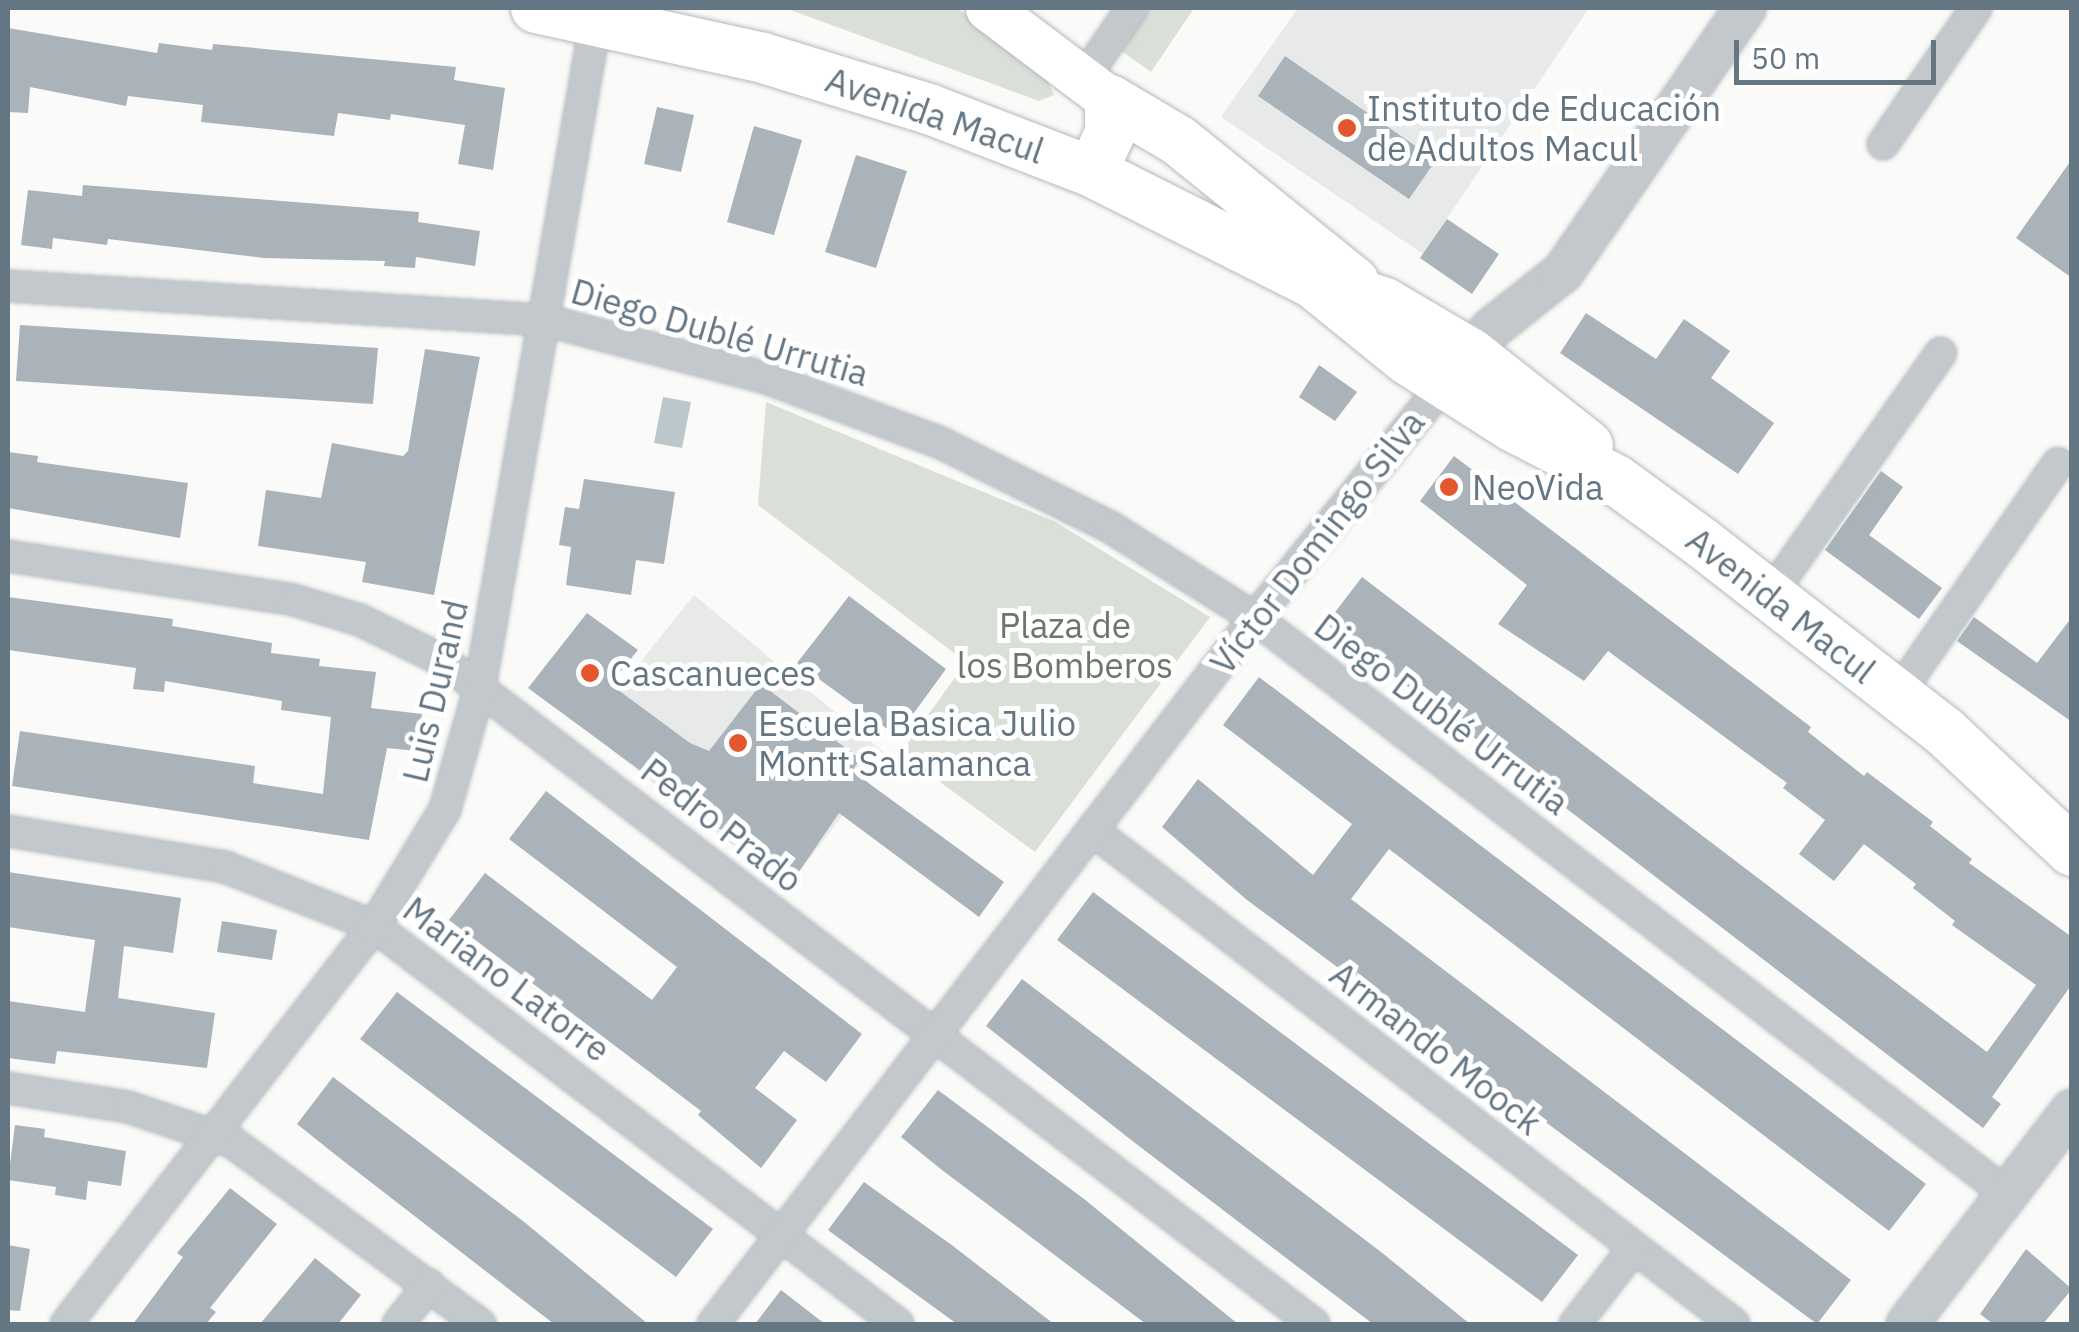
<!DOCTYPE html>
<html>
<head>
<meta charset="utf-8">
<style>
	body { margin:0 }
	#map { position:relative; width:2079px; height:1332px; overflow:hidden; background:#fafaf8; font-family:"IBM Plex Sans",sans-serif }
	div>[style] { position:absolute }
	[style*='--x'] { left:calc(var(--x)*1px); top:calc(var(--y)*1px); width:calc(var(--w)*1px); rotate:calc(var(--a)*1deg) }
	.built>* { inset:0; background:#e8e9e9 }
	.green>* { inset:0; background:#dadfd7 }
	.water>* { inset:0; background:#bbc7cb }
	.building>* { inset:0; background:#aab3b9 }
	.roads { filter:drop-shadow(0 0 2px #b3babf) drop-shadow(0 0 2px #b3babf) }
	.minor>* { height:30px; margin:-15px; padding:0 15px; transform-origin:15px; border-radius:15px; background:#c3c8cc }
	.tertiary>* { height:40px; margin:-20px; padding:0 20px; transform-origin:20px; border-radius:20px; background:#c3c8cc }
	.secondary>* { height:45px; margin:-22.5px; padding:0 22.5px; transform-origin:22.5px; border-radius:22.5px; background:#fff }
	.primary>* { height:50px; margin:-25px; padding:0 25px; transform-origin:25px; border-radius:25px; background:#fff }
	.dots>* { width:28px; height:28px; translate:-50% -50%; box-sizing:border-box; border:5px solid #fff; border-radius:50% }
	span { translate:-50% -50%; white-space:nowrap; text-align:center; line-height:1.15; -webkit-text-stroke:10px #fff; paint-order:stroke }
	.poi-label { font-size:35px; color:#657683 }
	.left { translate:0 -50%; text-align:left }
	.street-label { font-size:35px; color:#657683 }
	.park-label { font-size:35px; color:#687a64 }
	.frame { position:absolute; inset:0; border:10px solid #657683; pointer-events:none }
	.scale { position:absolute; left:1734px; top:40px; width:202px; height:45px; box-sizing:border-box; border:5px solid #657683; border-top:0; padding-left:12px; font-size:30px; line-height:35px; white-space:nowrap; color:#657683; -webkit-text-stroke:8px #fff; paint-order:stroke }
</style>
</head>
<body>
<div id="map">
	<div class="built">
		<i style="clip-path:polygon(1298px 8px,1589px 8px,1423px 254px,1221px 117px)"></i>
		<i style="clip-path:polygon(694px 595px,888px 756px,787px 888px,586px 730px)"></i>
	</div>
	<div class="green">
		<i style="clip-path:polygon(785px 8px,957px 8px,1045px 75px,1054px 95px,1039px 101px)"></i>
		<i style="clip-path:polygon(1138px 8px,1194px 8px,1151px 72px,1113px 45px)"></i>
		<i style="clip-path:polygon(766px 402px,1054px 521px,1210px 617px,1035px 852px,901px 753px,966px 662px,758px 505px)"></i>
	</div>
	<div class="water">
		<i style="clip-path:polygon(663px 397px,691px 402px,682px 448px,654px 443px)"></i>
	</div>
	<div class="building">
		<i style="clip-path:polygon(8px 28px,157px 53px,159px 43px,212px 50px,213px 44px,456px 67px,454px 80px,505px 88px,493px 170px,458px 164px,465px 125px,391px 114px,390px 120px,338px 113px,334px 136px,201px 122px,203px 105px,128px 96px,126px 106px,30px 87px,28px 113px,8px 112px)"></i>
		<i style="clip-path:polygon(1285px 56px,1436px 160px,1409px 199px,1258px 96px)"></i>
		<i style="clip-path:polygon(657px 107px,694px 115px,681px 172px,644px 164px)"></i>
		<i style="clip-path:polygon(754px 126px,802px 140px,774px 235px,727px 222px)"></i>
		<i style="clip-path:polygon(856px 155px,907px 171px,876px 268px,825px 252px)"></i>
		<i style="clip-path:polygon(2072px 159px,2072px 278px,2016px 238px)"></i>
		<i style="clip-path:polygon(83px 185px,419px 212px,418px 222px,480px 231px,475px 266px,416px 257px,415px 268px,384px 266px,385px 261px,264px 258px,108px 239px,107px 245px,53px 238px,52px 249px,21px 245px,28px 190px,82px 196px)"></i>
		<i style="clip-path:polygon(1447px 219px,1499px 254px,1472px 294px,1420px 258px)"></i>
		<i style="clip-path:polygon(1586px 313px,1656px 359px,1684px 319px,1730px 351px,1711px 378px,1774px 423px,1738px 474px,1560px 353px)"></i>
		<i style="clip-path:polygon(20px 325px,378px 348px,373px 404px,16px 381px)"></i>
		<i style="clip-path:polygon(425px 349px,480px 357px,434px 595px,362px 582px,366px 562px,258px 546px,266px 490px,321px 498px,332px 443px,403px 456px,408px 451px)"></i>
		<i style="clip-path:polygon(1319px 365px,1357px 392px,1335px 421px,1299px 397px)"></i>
		<i style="clip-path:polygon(8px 452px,38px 456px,37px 462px,188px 483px,180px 538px,8px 508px)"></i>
		<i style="clip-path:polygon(1454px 456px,1811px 727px,1808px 732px,1864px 776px,1867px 772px,1933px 822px,1930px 826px,1972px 859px,1969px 863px,2072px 937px,2072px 984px,1992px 1097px,2001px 1104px,1983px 1128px,1326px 624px,1362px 577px,1987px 1052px,2036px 985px,1952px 925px,1955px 921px,1913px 888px,1916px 884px,1864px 844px,1834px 881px,1799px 854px,1825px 820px,1783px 788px,1787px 783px,1608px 651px,1584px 681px,1498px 624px,1527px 585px,1420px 501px)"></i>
		<i style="clip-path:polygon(1881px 471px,1903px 487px,1869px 535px,1942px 588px,1919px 619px,1825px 550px)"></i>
		<i style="clip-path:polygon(584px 479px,675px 492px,664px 564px,636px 560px,631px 595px,566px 585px,571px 547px,559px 545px,565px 507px,579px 509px)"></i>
		<i style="clip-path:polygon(849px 596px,946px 669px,897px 736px,797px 663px)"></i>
		<i style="clip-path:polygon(8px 597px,173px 619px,172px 626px,272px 643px,271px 653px,320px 659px,319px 666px,376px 672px,371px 708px,422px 714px,417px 751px,387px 748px,369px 840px,12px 786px,20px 731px,255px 766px,253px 783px,323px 794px,331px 717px,281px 710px,282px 701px,165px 681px,164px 692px,133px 689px,136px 668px,8px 650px)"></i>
		<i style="clip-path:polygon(587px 613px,638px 650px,610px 684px,690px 743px,709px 751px,761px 684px,860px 759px,852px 771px,1004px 882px,979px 917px,839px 813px,792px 882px,528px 688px)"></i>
		<i style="clip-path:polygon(1974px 617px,2037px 663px,2072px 617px,2072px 722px,1957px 641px)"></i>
		<i style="clip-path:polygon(1259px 677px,1926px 1184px,1889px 1231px,1389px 849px,1351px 899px,1851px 1280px,1817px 1324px,1247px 900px,1162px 827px,1198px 779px,1313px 875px,1352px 824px,1223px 725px)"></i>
		<i style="clip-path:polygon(546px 791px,862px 1034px,826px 1082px,784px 1051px,755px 1088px,797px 1120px,761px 1168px,698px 1115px,701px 1111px,449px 920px,485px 873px,652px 1000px,677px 967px,509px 839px)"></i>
		<i style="clip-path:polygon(8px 872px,181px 898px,173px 953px,124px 946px,118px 998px,215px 1013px,207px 1068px,57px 1051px,55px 1064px,8px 1058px,8px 1001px,85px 1012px,95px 940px,8px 927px)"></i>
		<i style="clip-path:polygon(1093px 892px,1578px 1255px,1542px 1302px,1057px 940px)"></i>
		<i style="clip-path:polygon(222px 921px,277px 930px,272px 960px,217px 952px)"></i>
		<i style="clip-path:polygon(1022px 979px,1381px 1252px,1470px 1324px,1373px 1324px,1135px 1143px,986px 1026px)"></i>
		<i style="clip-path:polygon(397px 992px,713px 1229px,676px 1277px,360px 1039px)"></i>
		<i style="clip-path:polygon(333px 1077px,523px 1221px,648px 1324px,554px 1324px,337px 1156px,297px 1124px)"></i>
		<i style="clip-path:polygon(938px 1090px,1084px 1199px,1238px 1324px,1146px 1324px,942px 1170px,901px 1137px)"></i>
		<i style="clip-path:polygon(15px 1125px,45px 1129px,44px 1137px,126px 1151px,121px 1186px,88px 1181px,86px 1200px,55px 1195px,56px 1187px,8px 1180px)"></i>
		<i style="clip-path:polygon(864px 1182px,953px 1246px,1054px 1324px,957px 1324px,851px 1247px,828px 1230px)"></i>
		<i style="clip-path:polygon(230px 1188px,277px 1224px,210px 1308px,216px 1312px,206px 1324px,133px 1324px,183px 1257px,177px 1253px)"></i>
		<i style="clip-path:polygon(8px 1245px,30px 1249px,20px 1311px,8px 1310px)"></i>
		<i style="clip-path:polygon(2026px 1249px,2072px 1289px,2043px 1324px,1993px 1324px,1980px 1314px)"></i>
		<i style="clip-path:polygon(315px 1258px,361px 1295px,338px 1324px,260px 1324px)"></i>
		<i style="clip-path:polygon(781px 1290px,825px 1324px,755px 1324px)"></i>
	</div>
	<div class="roads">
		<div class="minor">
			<i style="--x:1083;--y:80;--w:87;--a:-55.8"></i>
			<i style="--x:1883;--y:144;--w:165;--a:-55.6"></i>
			<i style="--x:8;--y:286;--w:537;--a:3.63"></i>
			<i style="--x:544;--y:320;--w:226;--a:14.6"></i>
			<i style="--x:763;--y:377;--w:190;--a:20.3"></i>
			<i style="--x:941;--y:443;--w:189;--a:26.4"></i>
			<i style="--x:1110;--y:527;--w:171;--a:32.1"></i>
			<i style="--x:1255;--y:618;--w:947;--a:37.45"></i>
			<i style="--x:8;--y:556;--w:289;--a:8.7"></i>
			<i style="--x:294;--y:600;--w:69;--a:16.9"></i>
			<i style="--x:360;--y:620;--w:91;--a:26"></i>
			<i style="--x:442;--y:660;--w:1096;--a:37.29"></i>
			<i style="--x:1770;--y:595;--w:296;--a:-54.8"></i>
			<i style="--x:1897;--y:695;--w:282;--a:-55.2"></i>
			<i style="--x:1092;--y:830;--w:810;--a:37.58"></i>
			<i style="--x:8;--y:831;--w:220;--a:9.4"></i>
			<i style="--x:225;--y:867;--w:160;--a:21.6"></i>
			<i style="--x:374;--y:926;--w:658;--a:37.22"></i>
			<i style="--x:8;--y:1088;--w:121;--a:9"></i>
			<i style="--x:128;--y:1107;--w:110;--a:18.6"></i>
			<i style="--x:232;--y:1142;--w:308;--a:36.3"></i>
			<i style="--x:66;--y:1324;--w:503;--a:-52.26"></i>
			<i style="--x:374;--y:926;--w:137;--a:-58.7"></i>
			<i style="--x:445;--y:809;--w:127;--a:-74"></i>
			<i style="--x:480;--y:687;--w:678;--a:-80.15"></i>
			<i style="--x:398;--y:1324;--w:50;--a:-51.5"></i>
			<i style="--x:713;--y:1324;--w:890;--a:-52.49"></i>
			<i style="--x:1255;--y:618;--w:301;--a:-51.1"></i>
			<i style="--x:1575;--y:1324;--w:96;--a:-52.2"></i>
		</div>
		<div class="tertiary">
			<i style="--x:1453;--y:373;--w:58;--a:-49.2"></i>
			<i style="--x:1491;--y:329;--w:92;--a:-38.4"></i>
			<i style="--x:1563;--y:272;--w:321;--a:-55.4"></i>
			<i style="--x:1907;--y:1324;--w:270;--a:-52.4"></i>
		</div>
		<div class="secondary">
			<i style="--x:988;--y:8;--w:153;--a:37"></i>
		</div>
		<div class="primary">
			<i style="--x:536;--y:8;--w:232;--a:12.4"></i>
			<i style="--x:763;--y:58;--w:174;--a:17.1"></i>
			<i style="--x:929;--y:109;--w:175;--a:21.1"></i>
			<i style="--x:1092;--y:172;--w:247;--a:26.7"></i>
			<i style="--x:1313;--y:283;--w:122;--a:39"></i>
			<i style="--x:1408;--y:360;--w:123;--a:32.4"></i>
			<i style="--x:1512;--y:426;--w:117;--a:27.4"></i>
			<i style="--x:1616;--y:480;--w:105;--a:36.1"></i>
			<i style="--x:1701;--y:542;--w:309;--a:37.9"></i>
			<i style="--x:1945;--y:732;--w:174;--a:43.1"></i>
			<i style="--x:1092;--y:172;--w:43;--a:-65.2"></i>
			<i style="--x:1110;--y:133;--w:33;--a:-90"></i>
			<i style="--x:1110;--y:100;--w:80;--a:30.7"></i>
			<i style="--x:1179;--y:141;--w:225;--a:38.9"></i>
			<i style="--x:1333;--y:285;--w:55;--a:19.1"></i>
			<i style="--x:1385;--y:303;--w:99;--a:30.5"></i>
			<i style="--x:1470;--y:353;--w:150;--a:38.2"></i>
		</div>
	</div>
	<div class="dots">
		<i style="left:1347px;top:128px;background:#e4572e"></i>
		<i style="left:1449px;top:487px;background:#e4572e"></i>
		<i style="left:590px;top:673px;background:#e4572e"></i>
		<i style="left:738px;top:743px;background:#e4572e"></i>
	</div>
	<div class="poi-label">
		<span class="left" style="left:1367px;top:128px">Instituto de Educación<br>de Adultos Macul</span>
		<span class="left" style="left:1472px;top:487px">NeoVida</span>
		<span class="left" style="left:610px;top:673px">Cascanueces</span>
		<span class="left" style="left:758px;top:743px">Escuela Basica Julio<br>Montt Salamanca</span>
	</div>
	<div class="street-label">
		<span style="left:935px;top:115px;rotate:19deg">Avenida Macul</span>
		<span style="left:720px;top:332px;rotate:16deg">Diego Dublé Urrutia</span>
		<span style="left:1317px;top:542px;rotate:-52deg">Víctor Domingo Silva</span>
		<span style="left:1781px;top:605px;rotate:38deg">Avenida Macul</span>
		<span style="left:435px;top:691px;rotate:-77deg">Luis Durand</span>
		<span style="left:1442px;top:714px;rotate:37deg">Diego Dublé Urrutia</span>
		<span style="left:722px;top:825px;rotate:38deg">Pedro Prado</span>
		<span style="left:507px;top:979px;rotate:37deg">Mariano Latorre</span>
		<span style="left:1436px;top:1048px;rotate:38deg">Armando Moock</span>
	</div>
	<div class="park-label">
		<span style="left:1065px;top:645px">Plaza de<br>los Bomberos</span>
	</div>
	<div class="frame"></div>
	<div class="scale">50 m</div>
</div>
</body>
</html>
